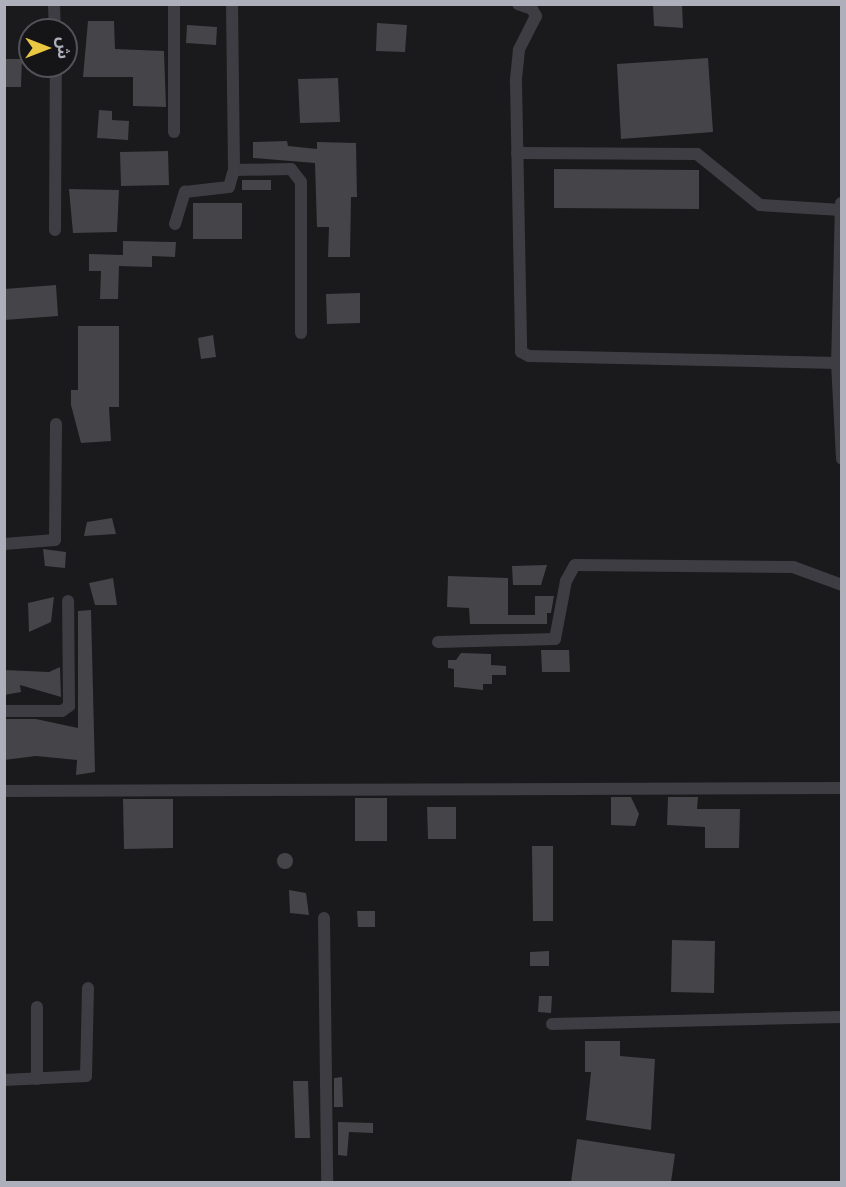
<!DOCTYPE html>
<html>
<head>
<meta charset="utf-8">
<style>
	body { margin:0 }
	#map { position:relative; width:846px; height:1187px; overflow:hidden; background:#1a1a1c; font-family:"Archivo Narrow","Noto Sans Arabic",sans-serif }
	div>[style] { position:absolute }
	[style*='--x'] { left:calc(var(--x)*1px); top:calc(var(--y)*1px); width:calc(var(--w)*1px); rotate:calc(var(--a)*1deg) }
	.building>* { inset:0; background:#444449 }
	.round { border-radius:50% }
	.minor>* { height:12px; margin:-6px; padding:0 6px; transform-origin:6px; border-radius:6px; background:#3d3d43 }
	span { translate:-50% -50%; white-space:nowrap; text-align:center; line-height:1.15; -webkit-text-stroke:4.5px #151517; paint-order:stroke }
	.frame { position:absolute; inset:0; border:6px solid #adafbb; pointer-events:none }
	.north { position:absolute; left:18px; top:18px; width:60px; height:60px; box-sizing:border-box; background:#151517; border:2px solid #525359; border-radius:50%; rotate:90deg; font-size:16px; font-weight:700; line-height:24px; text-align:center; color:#adafbb }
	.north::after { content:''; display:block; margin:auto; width:21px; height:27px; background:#ecc842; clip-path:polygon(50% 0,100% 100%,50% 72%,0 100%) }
</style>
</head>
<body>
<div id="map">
	<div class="building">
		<i style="clip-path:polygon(653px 4px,682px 4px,683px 28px,654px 26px)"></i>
		<i style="clip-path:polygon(88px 21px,114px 21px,115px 49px,164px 51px,166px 107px,133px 106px,133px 77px,83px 77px)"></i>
		<i style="clip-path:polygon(377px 23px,407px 25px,405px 52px,376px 51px)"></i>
		<i style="clip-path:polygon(187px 25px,217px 27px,216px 45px,186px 43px)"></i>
		<i style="clip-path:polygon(708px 58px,713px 132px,621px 139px,617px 64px)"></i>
		<i style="clip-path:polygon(4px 59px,22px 59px,21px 87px,4px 87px)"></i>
		<i style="clip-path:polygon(338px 78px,340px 122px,300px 123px,298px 79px)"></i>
		<i style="clip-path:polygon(99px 110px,112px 111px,112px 120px,129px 121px,128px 140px,97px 138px)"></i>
		<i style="clip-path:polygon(287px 141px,288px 146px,317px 149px,317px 142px,356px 143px,357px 197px,351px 197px,350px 257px,328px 257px,329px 227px,317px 227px,315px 163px,253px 158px,253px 142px)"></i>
		<i style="clip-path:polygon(168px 151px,169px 185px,121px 186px,120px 152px)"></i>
		<i style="clip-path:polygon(554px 169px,699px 170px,699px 209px,554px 208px)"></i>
		<i style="clip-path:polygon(242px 180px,271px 180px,271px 190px,242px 190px)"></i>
		<i style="clip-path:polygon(69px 189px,119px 190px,117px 232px,73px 233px)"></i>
		<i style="clip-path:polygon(193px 203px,242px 203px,242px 239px,193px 239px)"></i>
		<i style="clip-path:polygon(123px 241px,176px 242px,175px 257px,152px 256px,152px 267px,119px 266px,118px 299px,100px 299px,101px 271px,89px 271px,89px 254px,123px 255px)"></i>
		<i style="clip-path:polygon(56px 285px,58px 316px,4px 320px,4px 289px)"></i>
		<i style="clip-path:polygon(360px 293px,360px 323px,327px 324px,326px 294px)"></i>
		<i style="clip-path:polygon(78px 326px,119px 326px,119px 407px,109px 407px,111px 441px,81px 443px,71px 405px,71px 390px,78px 390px)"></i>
		<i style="clip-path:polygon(213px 335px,216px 357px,201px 359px,198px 338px)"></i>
		<i style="clip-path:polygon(112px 518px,116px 534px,84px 536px,87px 522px)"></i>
		<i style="clip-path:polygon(43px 549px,66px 552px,65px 568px,45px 566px)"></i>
		<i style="clip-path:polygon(547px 565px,541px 585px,513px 585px,512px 566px)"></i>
		<i style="clip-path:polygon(448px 576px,508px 578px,508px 615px,535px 615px,535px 596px,554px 596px,551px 613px,547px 613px,547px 624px,470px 624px,469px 608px,447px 607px)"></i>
		<i style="clip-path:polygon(113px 578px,117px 605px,95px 605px,89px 583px)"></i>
		<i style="clip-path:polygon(54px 597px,51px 622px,29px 632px,28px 603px)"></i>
		<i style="clip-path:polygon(91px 610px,95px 772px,76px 775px,77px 760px,36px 756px,4px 760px,4px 719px,36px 719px,78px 728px,78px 611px)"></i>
		<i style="clip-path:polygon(541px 650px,569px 650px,570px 672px,542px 672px)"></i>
		<i style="clip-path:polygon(461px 653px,491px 654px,491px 665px,506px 666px,506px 675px,492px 675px,492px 684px,483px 684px,483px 690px,454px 687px,454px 669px,448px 668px,448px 660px,456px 660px)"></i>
		<i style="clip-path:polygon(60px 667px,61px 697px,20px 685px,21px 692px,4px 695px,4px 670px,49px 672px)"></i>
		<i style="clip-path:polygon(611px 797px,631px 797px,639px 814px,635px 826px,611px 825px)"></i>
		<i style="clip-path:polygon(668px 797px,698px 797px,697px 809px,740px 809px,739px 848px,705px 848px,705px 827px,667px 825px)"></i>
		<i style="clip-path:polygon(355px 798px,387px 798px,387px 841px,355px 841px)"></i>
		<i style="clip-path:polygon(123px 799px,173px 799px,173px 848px,124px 849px)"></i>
		<i style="clip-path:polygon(427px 807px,456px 807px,456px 839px,428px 839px)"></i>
		<i style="clip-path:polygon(532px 846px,553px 846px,553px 921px,533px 921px)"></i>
		<i class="round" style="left:277px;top:853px;width:16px;height:16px"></i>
		<i style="clip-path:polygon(289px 890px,306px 893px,309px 915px,290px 913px)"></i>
		<i style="clip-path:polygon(357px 911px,375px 911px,375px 927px,358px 927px)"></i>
		<i style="clip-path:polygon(672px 940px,715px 941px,714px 993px,671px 992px)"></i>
		<i style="clip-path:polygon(549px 951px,549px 966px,530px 966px,530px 952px)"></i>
		<i style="clip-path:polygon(539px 996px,552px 996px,551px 1013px,538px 1012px)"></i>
		<i style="clip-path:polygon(585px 1041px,620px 1041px,620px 1056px,655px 1059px,651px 1130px,586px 1120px,591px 1072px,585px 1072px)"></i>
		<i style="clip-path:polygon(342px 1077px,343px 1107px,334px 1107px,334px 1078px)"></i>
		<i style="clip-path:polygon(293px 1081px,308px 1081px,310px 1138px,295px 1138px)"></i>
		<i style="clip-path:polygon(338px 1122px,373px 1123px,373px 1133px,349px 1132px,347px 1156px,338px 1155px)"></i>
		<i style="clip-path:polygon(577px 1139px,675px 1154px,671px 1182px,571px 1182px)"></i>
	</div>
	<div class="minor">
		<i style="--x:54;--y:4;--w:26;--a:88"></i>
		<i style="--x:174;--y:4;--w:128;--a:90"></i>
		<i style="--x:232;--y:4;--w:166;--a:89.3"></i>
		<i style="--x:234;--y:170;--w:57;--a:-1"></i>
		<i style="--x:291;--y:169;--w:16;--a:52"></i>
		<i style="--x:301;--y:182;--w:151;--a:90"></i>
		<i style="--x:518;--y:4;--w:15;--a:20"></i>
		<i style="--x:532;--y:9;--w:8;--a:60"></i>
		<i style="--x:536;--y:16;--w:38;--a:117"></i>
		<i style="--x:519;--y:50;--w:31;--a:96"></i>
		<i style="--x:516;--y:81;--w:271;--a:88.9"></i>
		<i style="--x:521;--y:352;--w:9;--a:27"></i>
		<i style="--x:529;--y:356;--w:308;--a:1.3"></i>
		<i style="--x:517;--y:153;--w:180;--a:0.3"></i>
		<i style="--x:697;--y:154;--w:81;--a:39"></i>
		<i style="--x:760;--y:205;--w:81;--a:3.5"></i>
		<i style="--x:841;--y:203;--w:160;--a:91.4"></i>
		<i style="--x:837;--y:363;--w:96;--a:87"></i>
		<i style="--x:175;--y:224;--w:34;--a:-73"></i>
		<i style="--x:185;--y:192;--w:44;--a:-6.5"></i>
		<i style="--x:229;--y:187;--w:18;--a:-74"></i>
		<i style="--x:55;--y:230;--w:164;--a:-89.7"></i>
		<i style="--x:4;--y:544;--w:51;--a:-4.5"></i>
		<i style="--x:55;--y:540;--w:116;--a:-89.5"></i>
		<i style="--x:438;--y:642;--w:117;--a:-1.5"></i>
		<i style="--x:555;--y:639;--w:59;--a:-79.3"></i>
		<i style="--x:566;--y:581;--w:18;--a:-61"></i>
		<i style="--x:575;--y:565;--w:218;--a:0.5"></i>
		<i style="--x:793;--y:567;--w:52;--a:20.2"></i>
		<i style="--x:4;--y:711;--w:58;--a:0"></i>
		<i style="--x:62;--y:711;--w:9;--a:-36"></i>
		<i style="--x:69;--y:706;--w:105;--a:-90.5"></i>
		<i style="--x:4;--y:791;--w:838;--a:-0.21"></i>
		<i style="--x:324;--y:918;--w:264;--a:89.3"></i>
		<i style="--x:37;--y:1007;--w:72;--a:90"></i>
		<i style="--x:552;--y:1024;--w:290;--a:-1.4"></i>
		<i style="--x:4;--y:1080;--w:82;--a:-2.8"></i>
		<i style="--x:86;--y:1076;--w:88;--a:-88.7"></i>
	</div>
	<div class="frame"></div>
	<div class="north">ش</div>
</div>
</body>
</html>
